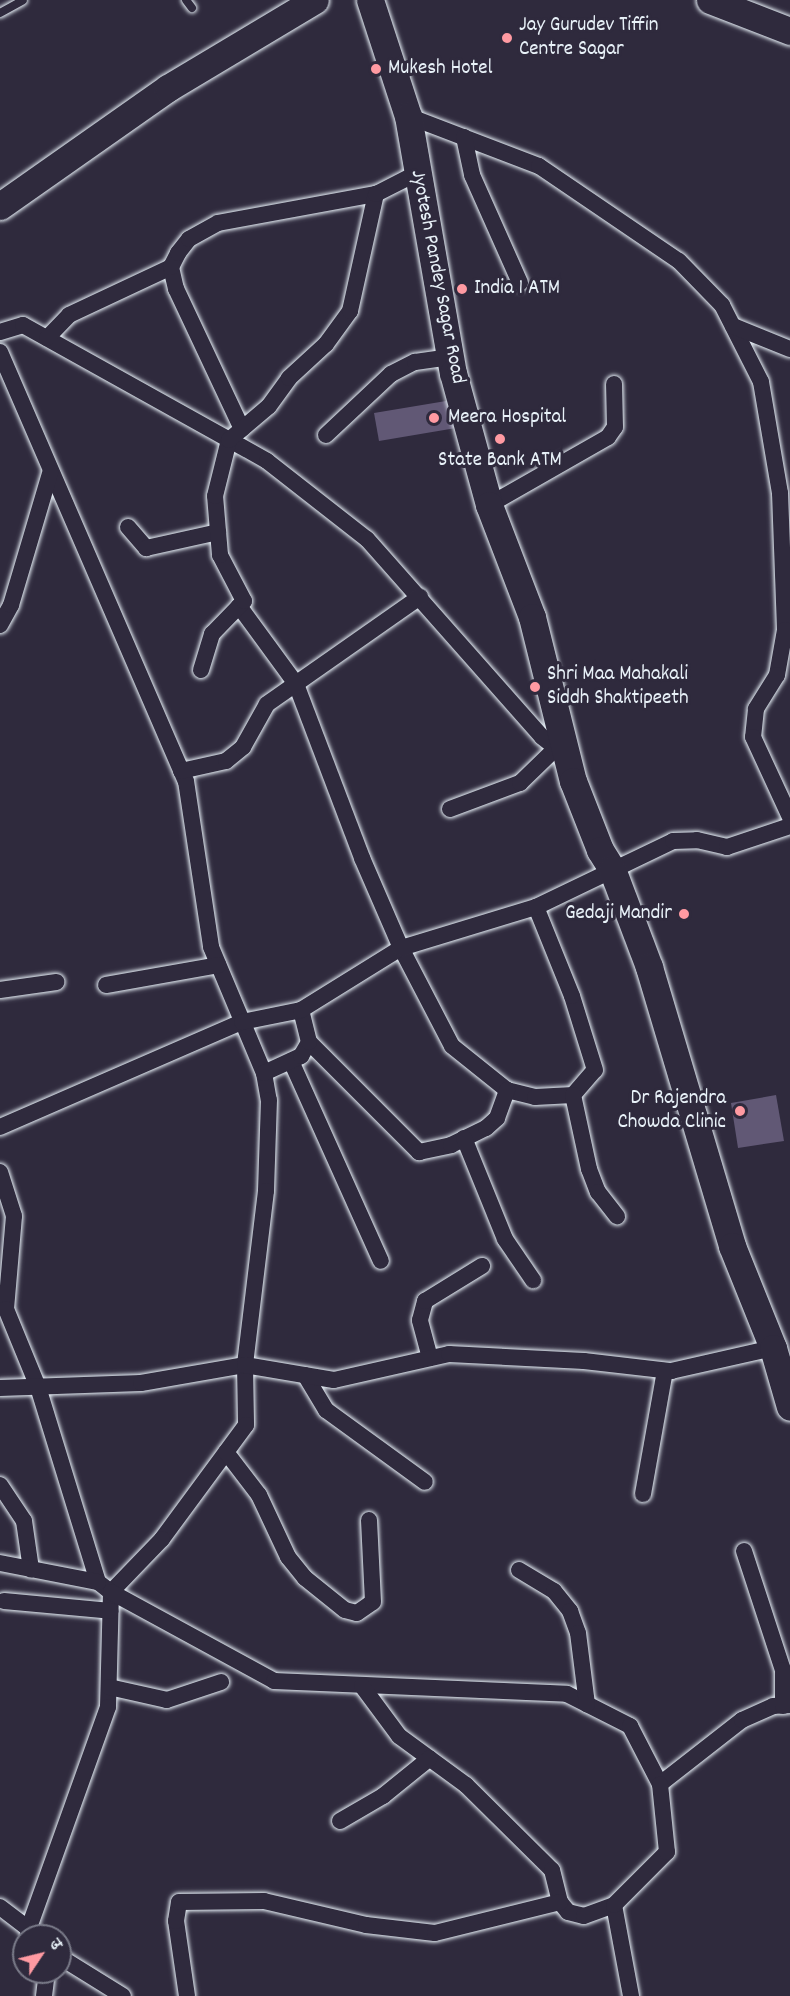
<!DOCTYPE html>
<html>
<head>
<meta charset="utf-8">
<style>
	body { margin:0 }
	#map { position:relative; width:790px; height:1996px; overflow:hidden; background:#2f2a3d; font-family:Dekko,"Playpen Sans Deva",sans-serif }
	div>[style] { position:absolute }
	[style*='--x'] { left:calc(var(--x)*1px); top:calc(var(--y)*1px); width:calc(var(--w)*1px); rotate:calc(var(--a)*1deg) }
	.building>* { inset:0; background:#615875 }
	.roads { filter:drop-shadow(0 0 2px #e8f1f8) drop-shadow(0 0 2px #e8f1f8) }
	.lane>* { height:8px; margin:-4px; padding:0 4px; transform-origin:4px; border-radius:4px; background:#2f2a3d }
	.street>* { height:16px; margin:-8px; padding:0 8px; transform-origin:8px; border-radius:8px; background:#2f2a3d }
	.primary>* { height:27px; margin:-13.5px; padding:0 13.5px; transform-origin:13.5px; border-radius:13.5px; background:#2f2a3d }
	.dots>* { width:16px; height:16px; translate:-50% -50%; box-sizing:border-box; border:3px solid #2f2a3d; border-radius:50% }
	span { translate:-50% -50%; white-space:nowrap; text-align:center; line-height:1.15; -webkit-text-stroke:6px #2f2a3d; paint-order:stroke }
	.poi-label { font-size:21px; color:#e8f1f8 }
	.left { translate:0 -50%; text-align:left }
	.right { translate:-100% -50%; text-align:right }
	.street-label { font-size:21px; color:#e8f1f8 }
	.north { position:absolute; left:12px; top:1924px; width:60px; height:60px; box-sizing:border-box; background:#2f2a3d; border:2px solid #797a88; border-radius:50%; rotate:55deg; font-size:16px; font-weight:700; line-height:24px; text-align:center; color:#e8f1f8 }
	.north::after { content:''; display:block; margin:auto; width:21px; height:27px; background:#ff9aa2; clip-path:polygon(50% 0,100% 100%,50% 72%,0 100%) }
</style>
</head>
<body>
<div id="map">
	<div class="building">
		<i style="clip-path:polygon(452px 400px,456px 428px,379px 441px,374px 413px)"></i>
		<i style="clip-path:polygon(776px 1095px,784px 1141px,738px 1148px,731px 1103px)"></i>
	</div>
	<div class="roads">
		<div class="lane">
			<i style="--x:186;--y:0;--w:10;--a:53"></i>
			<i style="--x:0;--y:13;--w:26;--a:-29"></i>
		</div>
		<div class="street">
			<i style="--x:408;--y:116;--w:140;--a:20.9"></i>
			<i style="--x:539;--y:166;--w:169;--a:34.2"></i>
			<i style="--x:679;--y:261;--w:62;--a:45.7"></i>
			<i style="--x:722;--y:305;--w:86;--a:63.1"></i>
			<i style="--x:761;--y:382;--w:113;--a:80.3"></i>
			<i style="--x:780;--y:493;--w:137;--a:87.9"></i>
			<i style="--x:785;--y:630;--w:46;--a:100.1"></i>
			<i style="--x:777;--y:675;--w:40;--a:122"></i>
			<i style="--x:756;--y:709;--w:28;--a:96"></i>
			<i style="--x:753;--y:737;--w:88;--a:65.2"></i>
			<i style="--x:464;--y:137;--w:39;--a:78"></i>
			<i style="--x:472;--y:175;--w:118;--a:66"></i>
			<i style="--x:733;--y:326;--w:61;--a:22"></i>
			<i style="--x:0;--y:332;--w:24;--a:-17"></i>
			<i style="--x:23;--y:325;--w:279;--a:29.1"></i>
			<i style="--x:267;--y:461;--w:127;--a:38"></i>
			<i style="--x:367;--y:539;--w:264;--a:48.5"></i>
			<i style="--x:542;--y:737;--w:31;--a:38"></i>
			<i style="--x:47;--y:338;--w:32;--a:-46"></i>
			<i style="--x:69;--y:315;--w:113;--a:-25.2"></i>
			<i style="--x:0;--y:352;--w:468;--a:66.6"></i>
			<i style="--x:186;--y:781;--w:168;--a:81.4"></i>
			<i style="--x:211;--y:947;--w:137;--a:67.2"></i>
			<i style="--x:264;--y:1073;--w:27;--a:80"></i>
			<i style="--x:269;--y:1100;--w:91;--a:91.9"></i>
			<i style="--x:266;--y:1191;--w:175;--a:96.9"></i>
			<i style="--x:245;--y:1365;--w:60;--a:89"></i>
			<i style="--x:246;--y:1425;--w:142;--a:126.4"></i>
			<i style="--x:162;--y:1539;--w:74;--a:133.9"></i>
			<i style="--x:111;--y:1592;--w:115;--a:91.5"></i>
			<i style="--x:108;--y:1707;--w:238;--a:109.7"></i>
			<i style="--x:242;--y:429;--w:155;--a:-115.2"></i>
			<i style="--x:176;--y:289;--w:23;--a:-103"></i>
			<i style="--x:171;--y:267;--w:16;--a:-63"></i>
			<i style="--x:178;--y:253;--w:18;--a:-52"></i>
			<i style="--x:189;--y:239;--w:33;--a:-29"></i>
			<i style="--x:218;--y:223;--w:161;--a:-10.4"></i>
			<i style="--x:326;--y:435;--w:89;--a:-43.2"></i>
			<i style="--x:391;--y:374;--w:27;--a:-27"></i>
			<i style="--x:415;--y:362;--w:34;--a:-8"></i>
			<i style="--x:489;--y:505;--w:137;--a:-29.7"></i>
			<i style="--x:608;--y:437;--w:12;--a:-55"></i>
			<i style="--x:615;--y:427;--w:43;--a:-91.3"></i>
			<i style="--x:128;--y:527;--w:28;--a:49"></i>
			<i style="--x:146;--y:548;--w:74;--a:-12.5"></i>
			<i style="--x:239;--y:606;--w:97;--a:53.8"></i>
			<i style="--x:296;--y:684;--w:186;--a:69.2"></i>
			<i style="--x:362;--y:858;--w:98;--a:66.6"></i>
			<i style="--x:401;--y:948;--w:110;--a:62.5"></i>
			<i style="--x:452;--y:1046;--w:70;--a:38.7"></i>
			<i style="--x:507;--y:1090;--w:29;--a:14"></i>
			<i style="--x:535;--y:1097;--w:38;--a:-3"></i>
			<i style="--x:573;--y:1095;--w:33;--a:-49"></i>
			<i style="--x:595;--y:1070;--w:77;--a:-107.3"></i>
			<i style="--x:572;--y:996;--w:96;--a:-112"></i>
			<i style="--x:0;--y:625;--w:23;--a:-61"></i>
			<i style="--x:11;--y:605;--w:138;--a:-73.5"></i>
			<i style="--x:201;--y:670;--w:38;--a:-73"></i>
			<i style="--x:212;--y:634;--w:46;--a:-45.9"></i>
			<i style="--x:244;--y:601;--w:52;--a:-117.6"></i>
			<i style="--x:220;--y:555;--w:59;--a:-94.8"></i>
			<i style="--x:215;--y:496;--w:58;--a:-76"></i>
			<i style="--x:229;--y:440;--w:52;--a:-40.4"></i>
			<i style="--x:269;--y:406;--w:34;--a:-54"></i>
			<i style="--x:289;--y:378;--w:50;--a:-42.6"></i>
			<i style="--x:326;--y:344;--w:41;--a:-54"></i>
			<i style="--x:350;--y:311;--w:120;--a:-77.5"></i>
			<i style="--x:376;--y:194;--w:46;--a:-27.1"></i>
			<i style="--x:181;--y:771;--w:46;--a:-12.5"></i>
			<i style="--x:226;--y:761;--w:22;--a:-39"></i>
			<i style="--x:243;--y:747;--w:49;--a:-60.8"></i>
			<i style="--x:267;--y:704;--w:187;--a:-35"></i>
			<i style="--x:450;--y:809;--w:75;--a:-20.4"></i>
			<i style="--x:520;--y:783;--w:50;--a:-44.2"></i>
			<i style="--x:106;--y:985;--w:114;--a:-10.1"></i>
			<i style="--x:0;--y:990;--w:57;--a:-8.1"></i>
			<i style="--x:309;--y:1042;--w:156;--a:45"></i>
			<i style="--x:419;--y:1152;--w:33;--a:-12"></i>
			<i style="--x:451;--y:1145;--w:39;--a:-26"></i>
			<i style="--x:486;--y:1128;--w:15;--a:-42"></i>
			<i style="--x:497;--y:1118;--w:30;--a:-70"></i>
			<i style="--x:291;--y:1061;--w:219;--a:65.8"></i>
			<i style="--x:264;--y:1073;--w:41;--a:-24.7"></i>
			<i style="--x:301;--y:1056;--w:16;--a:-60"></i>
			<i style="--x:309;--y:1042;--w:33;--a:-104"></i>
			<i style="--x:573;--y:1095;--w:76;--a:77.8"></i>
			<i style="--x:589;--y:1169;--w:25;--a:69"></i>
			<i style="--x:598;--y:1192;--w:31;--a:52"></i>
			<i style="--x:0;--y:1127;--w:264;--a:-23.5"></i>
			<i style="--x:242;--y:1022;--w:60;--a:-11.5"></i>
			<i style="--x:301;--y:1010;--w:118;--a:-31.8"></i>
			<i style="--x:401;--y:948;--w:141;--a:-16.9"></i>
			<i style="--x:536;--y:907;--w:152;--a:-25.7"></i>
			<i style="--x:673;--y:841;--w:24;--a:-2"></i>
			<i style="--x:697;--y:840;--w:31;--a:13"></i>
			<i style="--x:727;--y:847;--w:66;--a:-18.4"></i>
			<i style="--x:464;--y:1138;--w:109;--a:67.9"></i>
			<i style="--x:505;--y:1239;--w:50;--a:55.7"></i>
			<i style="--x:0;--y:1172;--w:46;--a:72.3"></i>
			<i style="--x:14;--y:1216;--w:93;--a:94.9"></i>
			<i style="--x:6;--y:1309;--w:84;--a:67.7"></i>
			<i style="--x:38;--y:1387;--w:204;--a:72.9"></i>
			<i style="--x:98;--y:1582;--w:16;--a:38"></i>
			<i style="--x:111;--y:1592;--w:186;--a:28.6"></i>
			<i style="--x:274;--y:1681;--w:293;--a:2.5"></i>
			<i style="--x:567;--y:1694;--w:71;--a:26.9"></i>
			<i style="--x:630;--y:1726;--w:65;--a:62.7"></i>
			<i style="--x:660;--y:1784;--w:104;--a:-38"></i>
			<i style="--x:742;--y:1720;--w:34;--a:-24"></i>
			<i style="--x:773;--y:1706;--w:17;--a:-3"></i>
			<i style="--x:430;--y:1358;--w:39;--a:-105"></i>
			<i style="--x:420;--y:1320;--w:20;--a:-75"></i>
			<i style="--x:425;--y:1301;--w:67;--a:-31.6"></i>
			<i style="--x:305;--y:1375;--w:41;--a:59"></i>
			<i style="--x:326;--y:1410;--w:122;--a:36"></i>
			<i style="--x:0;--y:1388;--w:141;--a:-2"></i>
			<i style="--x:141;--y:1383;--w:106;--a:-9.8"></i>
			<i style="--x:245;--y:1365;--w:90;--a:9.6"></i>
			<i style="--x:334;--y:1380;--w:118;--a:-12.7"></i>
			<i style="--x:449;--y:1354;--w:135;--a:3"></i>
			<i style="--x:584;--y:1361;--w:88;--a:6.6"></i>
			<i style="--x:671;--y:1371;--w:105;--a:-12.7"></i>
			<i style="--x:226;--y:1452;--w:54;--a:52.5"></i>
			<i style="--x:259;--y:1495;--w:68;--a:64.9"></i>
			<i style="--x:288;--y:1557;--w:27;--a:51"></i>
			<i style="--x:305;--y:1578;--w:51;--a:38.7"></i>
			<i style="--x:345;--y:1610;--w:12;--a:14"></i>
			<i style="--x:357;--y:1613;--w:19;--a:-35"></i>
			<i style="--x:373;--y:1602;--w:82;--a:-92.8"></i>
			<i style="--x:0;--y:1485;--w:43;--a:56.3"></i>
			<i style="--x:24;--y:1521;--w:49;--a:81.7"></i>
			<i style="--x:643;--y:1494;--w:125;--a:-79.9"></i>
			<i style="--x:744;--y:1551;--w:125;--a:71.9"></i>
			<i style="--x:783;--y:1670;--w:36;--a:90"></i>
			<i style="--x:0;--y:1563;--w:100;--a:11"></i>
			<i style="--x:519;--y:1570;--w:41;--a:31"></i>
			<i style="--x:554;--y:1591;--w:26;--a:51"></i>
			<i style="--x:570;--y:1611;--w:23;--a:70"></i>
			<i style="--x:578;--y:1633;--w:72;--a:82.8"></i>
			<i style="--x:4;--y:1601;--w:107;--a:5.3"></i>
			<i style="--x:362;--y:1686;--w:62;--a:53.5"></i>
			<i style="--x:399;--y:1736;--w:83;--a:36.2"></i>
			<i style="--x:466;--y:1785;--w:121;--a:44.7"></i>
			<i style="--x:552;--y:1870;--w:33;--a:76"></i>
			<i style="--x:560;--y:1902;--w:13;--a:51"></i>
			<i style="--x:568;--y:1912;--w:16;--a:14"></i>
			<i style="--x:584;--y:1916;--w:32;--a:-20"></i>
			<i style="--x:614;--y:1905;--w:93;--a:79.4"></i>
			<i style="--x:109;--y:1687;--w:59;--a:12.6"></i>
			<i style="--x:167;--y:1700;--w:57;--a:-18.4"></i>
			<i style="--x:340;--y:1821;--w:50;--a:-30.2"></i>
			<i style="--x:383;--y:1796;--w:60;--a:-39"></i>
			<i style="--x:614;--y:1905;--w:75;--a:-45"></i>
			<i style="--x:667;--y:1852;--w:68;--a:-95.9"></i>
			<i style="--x:0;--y:1907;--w:48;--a:37.3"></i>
			<i style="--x:60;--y:1957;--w:74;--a:31.8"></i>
			<i style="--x:44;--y:1996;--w:24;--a:-83"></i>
			<i style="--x:187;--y:1996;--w:76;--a:-98.3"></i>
			<i style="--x:176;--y:1921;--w:19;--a:-81"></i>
			<i style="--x:179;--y:1902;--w:85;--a:-0.7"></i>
			<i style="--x:264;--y:1901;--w:105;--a:13.2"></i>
			<i style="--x:366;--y:1925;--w:69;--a:6.6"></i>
			<i style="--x:435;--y:1933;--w:129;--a:-13.9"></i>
		</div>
		<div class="primary">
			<i style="--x:370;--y:0;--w:122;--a:71.9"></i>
			<i style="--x:408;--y:116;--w:261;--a:80.1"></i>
			<i style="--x:453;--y:373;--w:137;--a:74.7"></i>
			<i style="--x:489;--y:505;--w:120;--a:69"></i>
			<i style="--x:532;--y:617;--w:169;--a:76"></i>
			<i style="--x:573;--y:781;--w:74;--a:68.6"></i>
			<i style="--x:600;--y:850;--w:22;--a:58"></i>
			<i style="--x:612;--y:869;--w:105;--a:69.3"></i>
			<i style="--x:649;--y:967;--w:291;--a:73.4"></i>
			<i style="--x:732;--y:1246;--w:110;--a:68.1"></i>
			<i style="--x:773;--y:1348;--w:61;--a:73.9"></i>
			<i style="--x:710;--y:0;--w:86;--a:21.2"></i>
			<i style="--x:0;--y:206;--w:205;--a:-35.1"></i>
			<i style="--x:168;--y:88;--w:171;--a:-30.9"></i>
		</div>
	</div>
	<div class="dots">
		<i style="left:507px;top:38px;background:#ff9aa2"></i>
		<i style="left:376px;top:69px;background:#ff9aa2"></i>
		<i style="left:462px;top:289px;background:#ff9aa2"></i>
		<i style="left:434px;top:418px;background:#ff9aa2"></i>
		<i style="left:500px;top:439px;background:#ff9aa2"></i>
		<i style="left:535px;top:687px;background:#ff9aa2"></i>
		<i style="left:684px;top:914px;background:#ff9aa2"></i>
		<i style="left:740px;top:1111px;background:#ff9aa2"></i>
	</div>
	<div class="poi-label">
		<span class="left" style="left:519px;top:38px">Jay Gurudev Tiffin<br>Centre Sagar</span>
		<span class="left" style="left:388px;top:69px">Mukesh Hotel</span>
		<span class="left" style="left:474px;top:289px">India 1 ATM</span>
		<span class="left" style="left:448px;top:418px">Meera Hospital</span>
		<span style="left:500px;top:461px">State Bank ATM</span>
		<span class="left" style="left:547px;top:687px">Shri Maa Mahakali<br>Siddh Shaktipeeth</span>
		<span class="right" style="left:672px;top:914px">Gedaji Mandir</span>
		<span class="right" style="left:726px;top:1111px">Dr Rajendra<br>Chowda Clinic</span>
	</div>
	<div class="street-label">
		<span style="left:437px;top:277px;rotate:79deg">Jyotesh Pandey Sagar Road</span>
	</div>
	<div class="north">उ</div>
</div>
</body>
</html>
